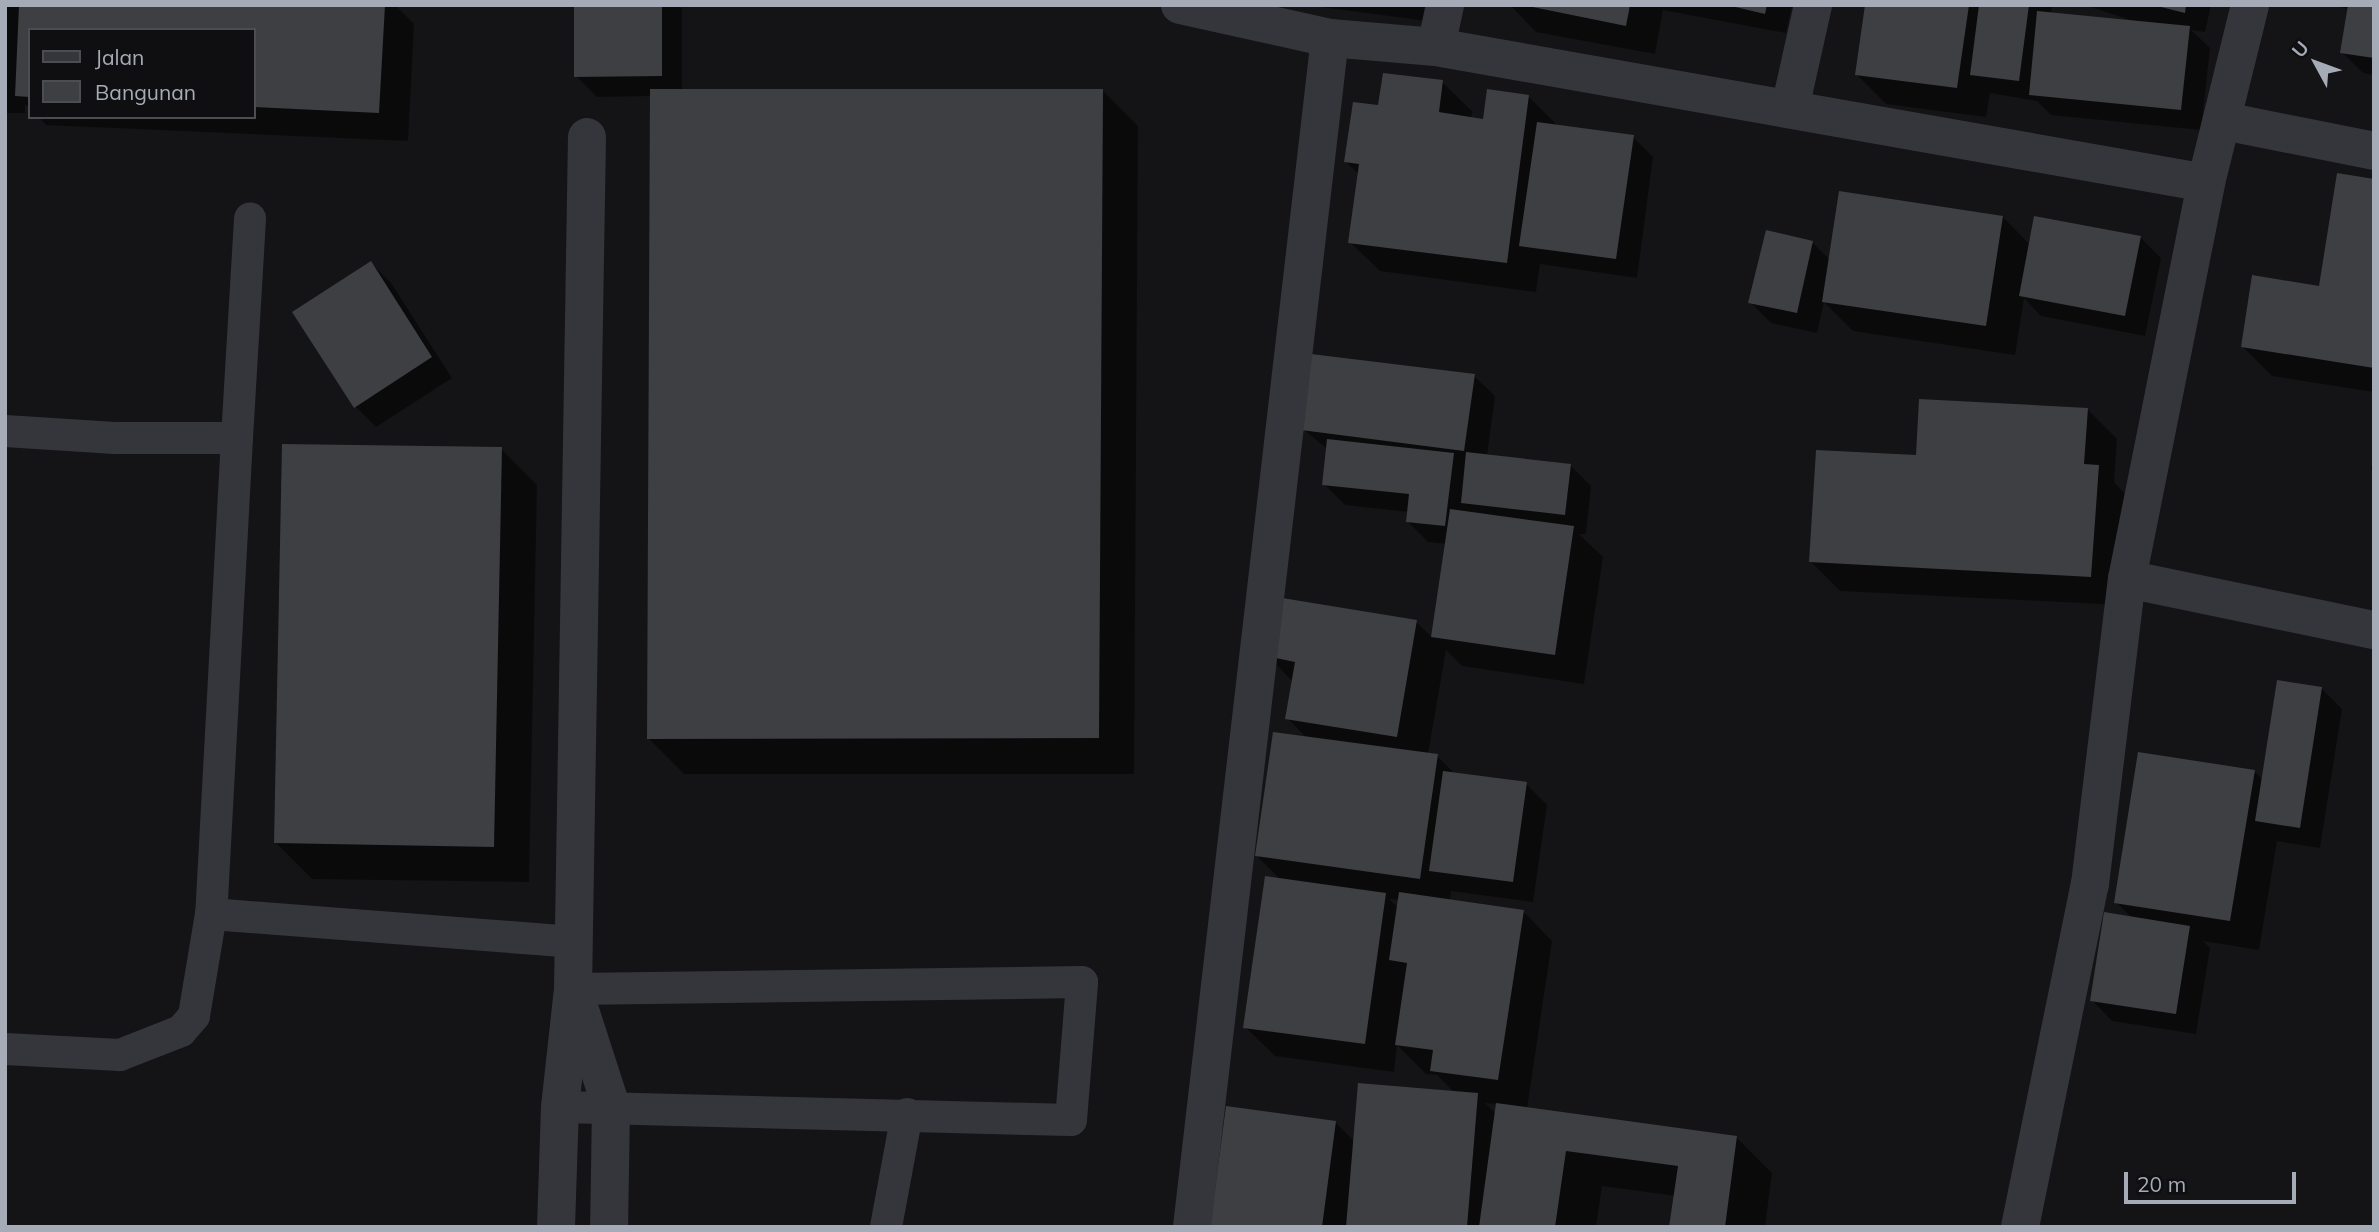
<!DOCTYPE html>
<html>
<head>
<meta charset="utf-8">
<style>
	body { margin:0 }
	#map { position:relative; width:2379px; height:1232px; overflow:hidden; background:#141416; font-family:Mulish,sans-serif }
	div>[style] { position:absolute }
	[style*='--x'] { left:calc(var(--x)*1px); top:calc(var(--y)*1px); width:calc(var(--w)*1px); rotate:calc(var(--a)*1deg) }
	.shadow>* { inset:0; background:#0007 }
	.building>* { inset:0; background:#3e3f43 }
	.lane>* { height:32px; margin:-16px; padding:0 16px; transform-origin:16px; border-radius:16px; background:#35363b }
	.street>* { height:38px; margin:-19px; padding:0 19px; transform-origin:19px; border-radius:19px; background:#35363b }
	span { translate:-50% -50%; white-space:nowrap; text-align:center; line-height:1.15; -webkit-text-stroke:5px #0f0f11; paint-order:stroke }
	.frame { position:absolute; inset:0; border:7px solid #a5abb7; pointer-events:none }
	.legend { position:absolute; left:28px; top:28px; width:228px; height:91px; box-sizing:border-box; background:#0f0f11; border:2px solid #4b4d53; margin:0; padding:9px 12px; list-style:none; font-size:21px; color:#a5abb7 }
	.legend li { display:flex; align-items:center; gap:14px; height:35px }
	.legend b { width:35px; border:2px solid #4b4d53 }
	.north { position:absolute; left:2281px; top:28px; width:70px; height:70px; -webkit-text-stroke:5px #0f0f11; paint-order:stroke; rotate:311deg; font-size:19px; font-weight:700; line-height:28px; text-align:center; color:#a5abb7 }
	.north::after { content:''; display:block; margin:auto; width:24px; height:32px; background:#a5abb7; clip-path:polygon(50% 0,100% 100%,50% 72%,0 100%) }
	.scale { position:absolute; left:2124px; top:1172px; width:172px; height:32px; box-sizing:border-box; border:4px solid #a5abb7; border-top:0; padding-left:9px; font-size:21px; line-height:24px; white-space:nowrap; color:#a5abb7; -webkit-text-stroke:5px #0f0f11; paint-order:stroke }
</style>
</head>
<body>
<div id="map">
	<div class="shadow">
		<i style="clip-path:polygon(5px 5px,395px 5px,414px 24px,408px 141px,46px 125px,39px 117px,254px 117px,254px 30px,30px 30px,30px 108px,25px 104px,25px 113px,5px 113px)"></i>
		<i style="clip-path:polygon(576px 5px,678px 5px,682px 9px,682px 90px,1102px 90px,1138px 126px,1134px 774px,684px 774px,648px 738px,652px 96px,597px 97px,576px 76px)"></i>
		<i style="clip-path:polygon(1306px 5px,1429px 5px,1427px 21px)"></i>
		<i style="clip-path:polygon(1510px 5px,1792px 5px,1786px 33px,1663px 10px,1655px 54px,1536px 32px)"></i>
		<i style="clip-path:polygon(1866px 5px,2052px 5px,2051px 14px,2140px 23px,2084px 5px,2211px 5px,2205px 32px,2191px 30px,2210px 48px,2201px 130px,2051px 115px,2037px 101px,1990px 93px,1986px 117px,1886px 104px,1857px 75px)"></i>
		<i style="clip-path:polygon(2328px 5px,2374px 5px,2374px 75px,2363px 73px,2342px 52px,2349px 9px)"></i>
		<i style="clip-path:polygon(1442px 82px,1472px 111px,1471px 119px,1484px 121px,1529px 97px,1559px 127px,1633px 137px,1653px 157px,1637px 278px,1540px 264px,1536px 292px,1380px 271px,1350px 242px,1360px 175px,1346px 162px,1380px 107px)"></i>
		<i style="clip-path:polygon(2374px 180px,2374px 392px,2272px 376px,2243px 347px,2321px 288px)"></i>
		<i style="clip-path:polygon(2003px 217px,2030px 245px,2140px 237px,2161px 258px,2145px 336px,2041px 316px,2024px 298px,2015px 355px,1853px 331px,1824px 302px,1817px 333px,1771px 323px,1750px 302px,1813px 243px,1830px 260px)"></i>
		<i style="clip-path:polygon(371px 263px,391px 283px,452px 378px,376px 427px,356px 407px)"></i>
		<i style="clip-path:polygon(evenodd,1474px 376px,1495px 396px,1487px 456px,1570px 465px,1591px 486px,1586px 534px,1579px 534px,1603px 557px,1584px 684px,1462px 666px,1446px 650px,1428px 754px,1437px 756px,1456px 775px,1526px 784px,1547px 805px,1533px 902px,1451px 891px,1450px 901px,1523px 911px,1552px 941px,1527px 1109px,1736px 1137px,1772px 1173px,1765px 1227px,1671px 1227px,1676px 1196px,1602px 1186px,1596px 1227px,1211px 1227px,1336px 1123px,1355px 1142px,1455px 1093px,1437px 1075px,1426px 1074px,1397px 1045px,1394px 1072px,1275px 1056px,1245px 1027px,1281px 880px,1257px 856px,1307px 738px,1287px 718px,1293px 682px,1268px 656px,1416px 622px,1433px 638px,1447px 544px,1428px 542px,1408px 522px,1409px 512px,1345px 505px,1324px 484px,1328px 450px,1303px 429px,1474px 376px,1389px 899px,1400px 900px,1398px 908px,1389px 899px,1474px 376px,1485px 1103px,1497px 1104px,1496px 1114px,1485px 1103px)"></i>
		<i style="clip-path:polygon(2087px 409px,2117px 439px,2114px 482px,2127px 496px,2120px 605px,1840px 591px,1810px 561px,1917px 457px)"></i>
		<i style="clip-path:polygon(501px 449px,537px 485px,529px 882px,312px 879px,276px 843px)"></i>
		<i style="clip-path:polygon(2374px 451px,2374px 471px,2371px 469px)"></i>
		<i style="clip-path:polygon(2322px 689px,2342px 709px,2320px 848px,2277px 841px,2259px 950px,2203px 941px,2210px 948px,2196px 1034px,2112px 1021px,2092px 1000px,2132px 918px,2116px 902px,2255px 772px,2263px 780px)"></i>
	</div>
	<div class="building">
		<i style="clip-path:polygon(19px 5px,385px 5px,379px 113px,254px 107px,254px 30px,30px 30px,30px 97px,15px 96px)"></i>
		<i style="clip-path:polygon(574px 5px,662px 5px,662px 76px,574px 77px)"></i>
		<i style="clip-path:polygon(1523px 5px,1630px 5px,1626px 26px)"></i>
		<i style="clip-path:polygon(1727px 5px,1767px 5px,1765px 14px)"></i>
		<i style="clip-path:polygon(1865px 5px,1969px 5px,1957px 88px,1855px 75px)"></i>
		<i style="clip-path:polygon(1979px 5px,2029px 5px,2019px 81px,1970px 75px)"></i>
		<i style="clip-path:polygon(2153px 5px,2186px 5px,2185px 13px)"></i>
		<i style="clip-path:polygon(2348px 5px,2374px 5px,2374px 58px,2340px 53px)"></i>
		<i style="clip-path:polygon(2037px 11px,2190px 26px,2181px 110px,2029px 95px)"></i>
		<i style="clip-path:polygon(1383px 73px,1443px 80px,1439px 112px,1483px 119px,1487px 89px,1529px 95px,1507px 263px,1348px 243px,1359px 164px,1344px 162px,1353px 102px,1378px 105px)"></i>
		<i style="clip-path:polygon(650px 89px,1103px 89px,1099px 738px,647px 739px)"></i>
		<i style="clip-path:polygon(1537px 122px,1634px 135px,1616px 259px,1519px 246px)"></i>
		<i style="clip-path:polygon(2337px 173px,2374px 179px,2374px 368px,2241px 347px,2252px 275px,2319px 286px)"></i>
		<i style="clip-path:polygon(1839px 191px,2003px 216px,1986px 326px,1822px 302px)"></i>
		<i style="clip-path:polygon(2034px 216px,2141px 236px,2125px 316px,2019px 296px)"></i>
		<i style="clip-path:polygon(1766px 230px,1813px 241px,1797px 313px,1748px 303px)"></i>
		<i style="clip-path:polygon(371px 261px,432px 357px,354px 408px,292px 312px)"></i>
		<i style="clip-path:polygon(1311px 354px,1475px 374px,1464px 451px,1301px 430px)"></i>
		<i style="clip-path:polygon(1919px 399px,2088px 408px,2084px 464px,2099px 465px,2091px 577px,1809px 562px,1816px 450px,1916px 455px)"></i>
		<i style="clip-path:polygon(1327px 439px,1454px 453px,1445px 526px,1406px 522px,1409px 494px,1322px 485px)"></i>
		<i style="clip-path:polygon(282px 444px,502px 447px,494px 847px,274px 843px)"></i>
		<i style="clip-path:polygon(1466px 452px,1571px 464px,1565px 515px,1461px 503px)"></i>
		<i style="clip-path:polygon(1450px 509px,1574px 526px,1555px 655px,1431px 637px)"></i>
		<i style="clip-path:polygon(1276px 597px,1417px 620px,1397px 737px,1285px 719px,1295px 662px,1266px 656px)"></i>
		<i style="clip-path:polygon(2277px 680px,2322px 687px,2300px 828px,2255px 821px)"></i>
		<i style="clip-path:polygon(1273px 732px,1438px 754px,1420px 879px,1255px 856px)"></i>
		<i style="clip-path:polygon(2138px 752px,2255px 770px,2230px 921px,2114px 903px)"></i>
		<i style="clip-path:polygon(1443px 771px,1527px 782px,1513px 882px,1429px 871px)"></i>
		<i style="clip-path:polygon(1265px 876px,1386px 893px,1365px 1044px,1243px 1028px)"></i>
		<i style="clip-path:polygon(1399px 892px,1524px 910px,1498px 1080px,1430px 1071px,1433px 1050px,1395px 1045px,1407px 963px,1389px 960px)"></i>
		<i style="clip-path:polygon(2104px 912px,2190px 926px,2176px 1014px,2090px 1001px)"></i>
		<i style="clip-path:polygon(1358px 1083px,1478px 1093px,1467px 1227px,1346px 1227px)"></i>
		<i style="clip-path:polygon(1496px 1103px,1737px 1136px,1725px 1227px,1669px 1227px,1678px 1166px,1566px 1151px,1555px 1227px,1479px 1227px)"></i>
		<i style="clip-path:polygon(1226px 1106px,1336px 1121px,1322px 1227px,1210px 1227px)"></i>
	</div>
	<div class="lane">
		<i style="--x:5;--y:431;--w:110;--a:3.6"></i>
		<i style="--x:115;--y:438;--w:122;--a:0"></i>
		<i style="--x:237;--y:438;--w:477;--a:93.1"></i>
		<i style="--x:211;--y:914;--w:103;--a:99.5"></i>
		<i style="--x:194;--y:1016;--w:20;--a:131"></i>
		<i style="--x:181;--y:1031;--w:66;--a:158.5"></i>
		<i style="--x:120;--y:1055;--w:115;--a:-177"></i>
		<i style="--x:237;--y:438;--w:220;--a:-86.6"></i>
		<i style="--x:211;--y:914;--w:363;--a:4.4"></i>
		<i style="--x:560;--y:1107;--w:511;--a:1.46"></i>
		<i style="--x:1071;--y:1120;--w:138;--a:-85.4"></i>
		<i style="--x:1082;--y:982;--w:509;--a:179.21"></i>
		<i style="--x:886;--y:1227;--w:115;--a:-79.5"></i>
	</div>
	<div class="street">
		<i style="--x:1180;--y:5;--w:154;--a:12.4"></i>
		<i style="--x:1330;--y:38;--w:106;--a:4.9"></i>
		<i style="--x:1436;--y:47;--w:782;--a:10.02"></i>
		<i style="--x:1436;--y:47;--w:43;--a:-77.9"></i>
		<i style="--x:1790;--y:108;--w:106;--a:-77.4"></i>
		<i style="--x:2224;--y:121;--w:153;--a:11.3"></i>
		<i style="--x:2127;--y:579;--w:252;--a:11.7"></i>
		<i style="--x:577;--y:1001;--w:110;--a:72.1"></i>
		<i style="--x:611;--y:1106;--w:121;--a:90.9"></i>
		<i style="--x:556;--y:1227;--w:120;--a:-88.1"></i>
		<i style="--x:560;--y:1107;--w:119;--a:-83.7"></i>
		<i style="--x:573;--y:989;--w:852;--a:-89.06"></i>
		<i style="--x:1192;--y:1227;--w:1197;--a:-83.38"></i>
		<i style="--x:2020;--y:1227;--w:350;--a:-78.5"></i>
		<i style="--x:2090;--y:884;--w:307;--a:-83.1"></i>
		<i style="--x:2127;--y:579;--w:404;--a:-78.7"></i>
		<i style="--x:2206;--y:183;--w:183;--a:-76.1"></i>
	</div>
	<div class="frame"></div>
	<ul class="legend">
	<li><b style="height:9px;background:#35363b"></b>Jalan</li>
	<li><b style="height:19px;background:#3e3f43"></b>Bangunan</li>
	</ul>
	<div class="north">U</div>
	<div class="scale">20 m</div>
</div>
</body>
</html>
